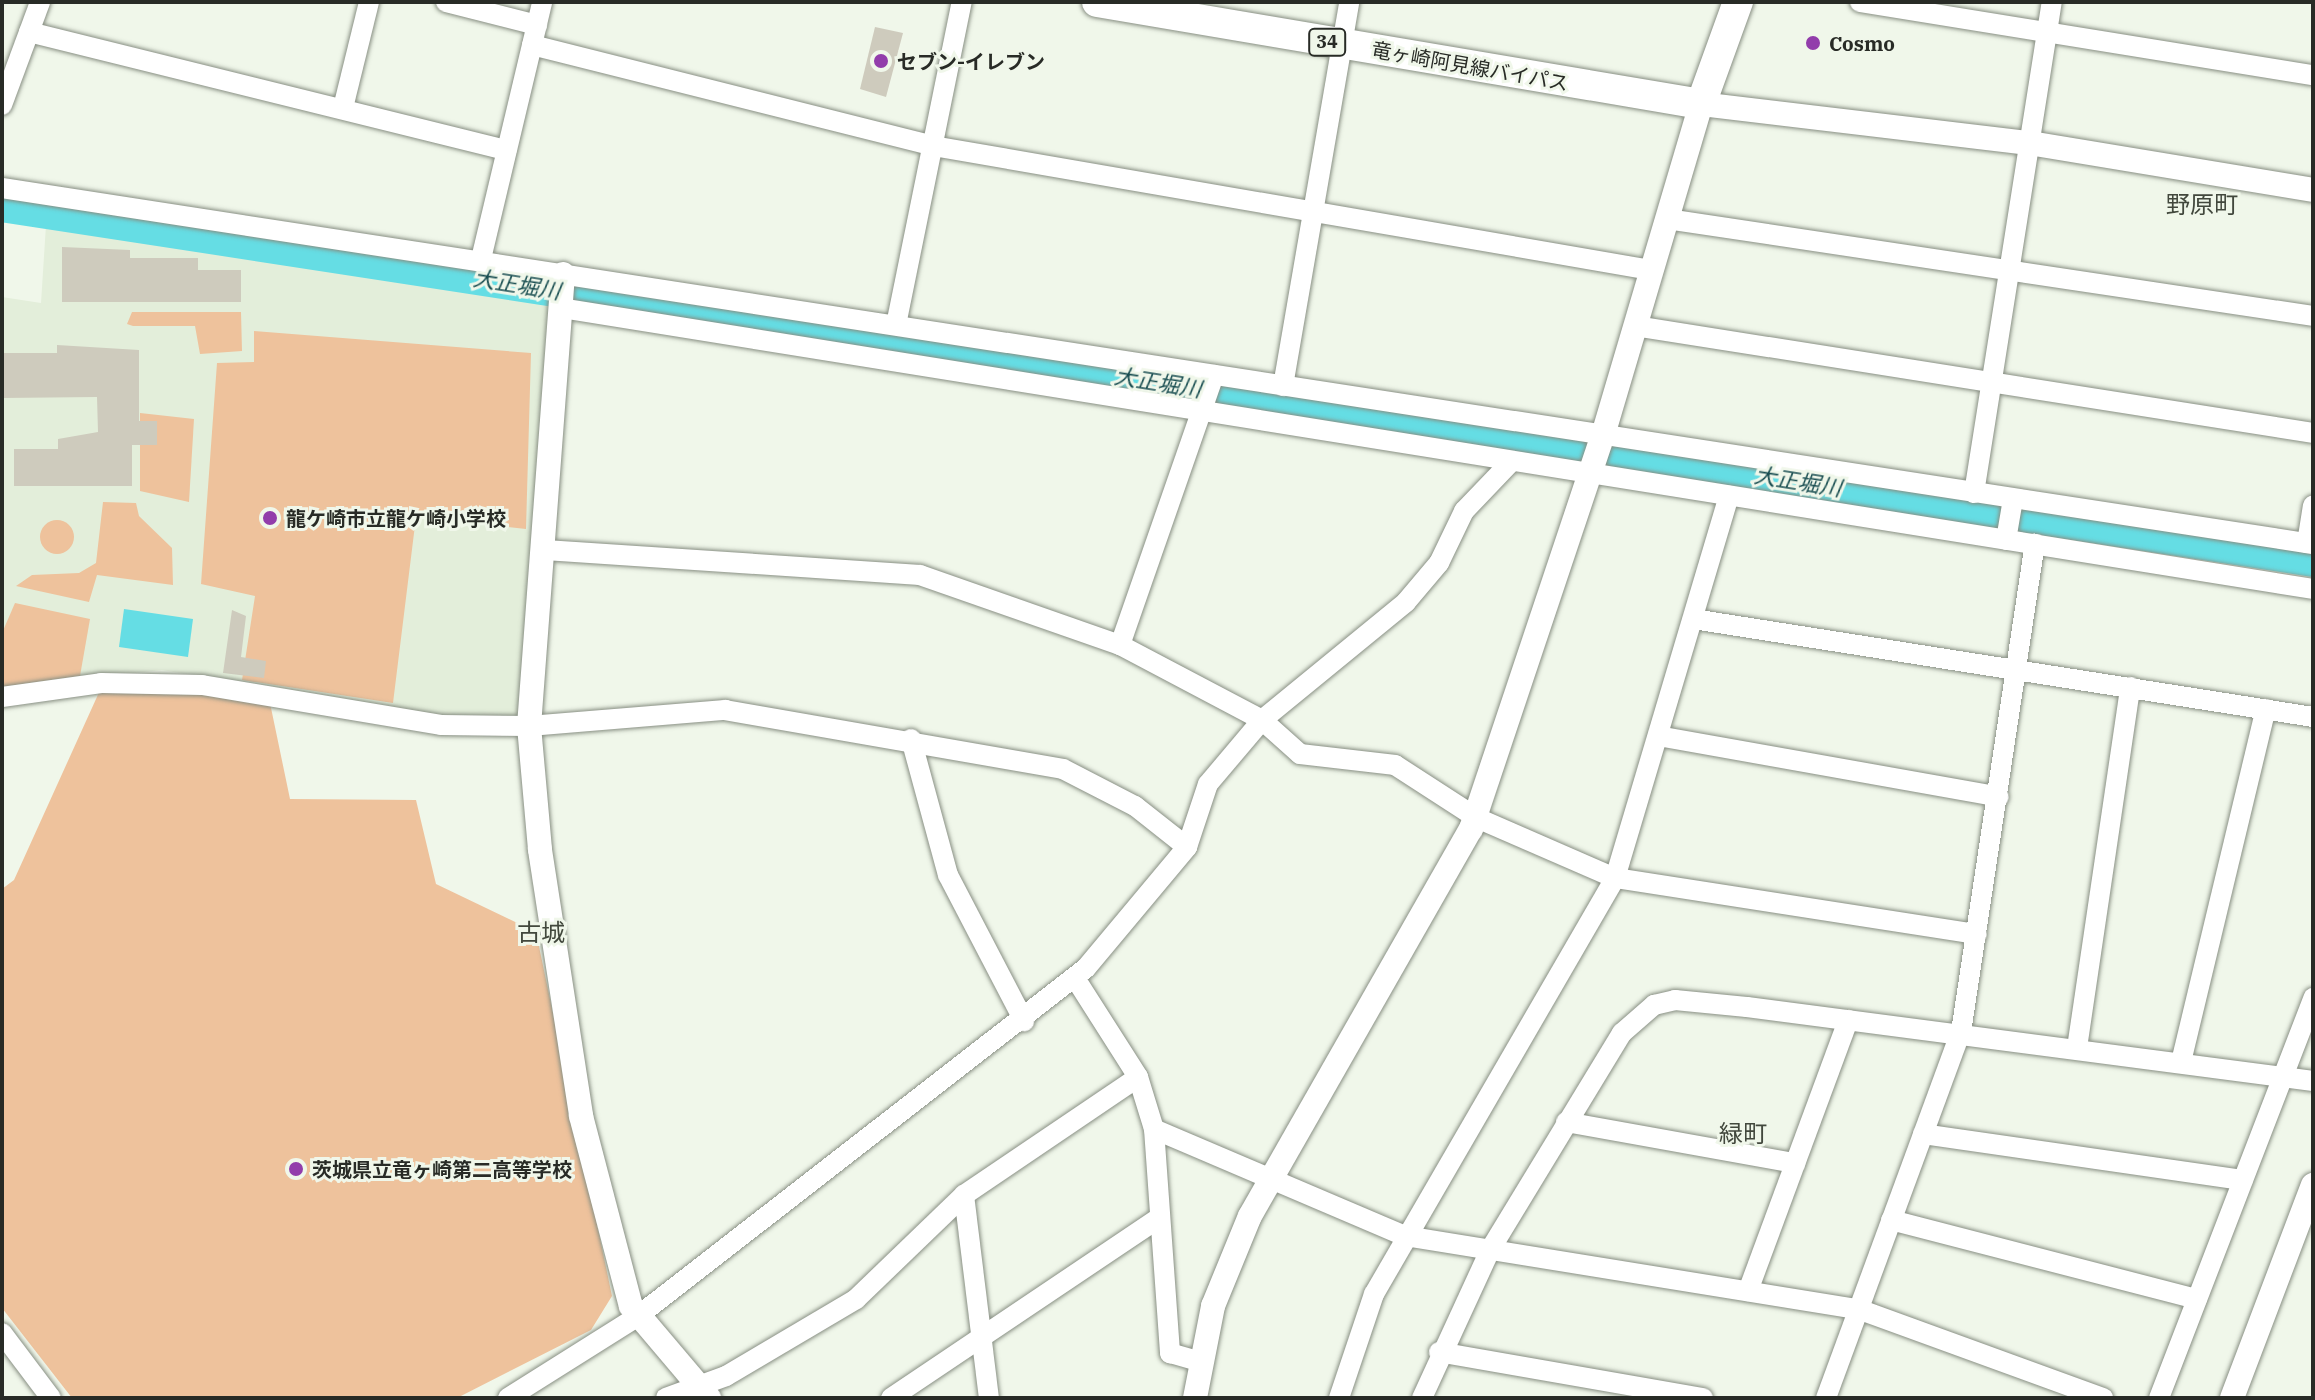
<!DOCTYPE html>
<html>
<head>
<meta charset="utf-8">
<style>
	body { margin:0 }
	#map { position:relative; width:2315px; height:1400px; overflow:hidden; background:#f0f7ea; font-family:"IBM Plex Serif","Noto Sans JP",serif }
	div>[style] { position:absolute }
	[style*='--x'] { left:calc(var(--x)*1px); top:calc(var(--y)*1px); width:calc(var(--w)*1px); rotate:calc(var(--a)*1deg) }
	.built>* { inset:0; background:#e3eeda }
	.green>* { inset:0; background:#eec29c }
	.round { border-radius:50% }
	.water>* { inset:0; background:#65dde4 }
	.river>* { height:34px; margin:-17px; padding:0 17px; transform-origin:17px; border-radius:17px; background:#65dde4 }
	.building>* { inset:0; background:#cecbbd }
	.roads { filter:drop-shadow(0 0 2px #888f83) drop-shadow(0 0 2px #888f83) }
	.minor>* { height:20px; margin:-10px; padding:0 10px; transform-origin:10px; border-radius:10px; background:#fff }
	.tertiary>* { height:24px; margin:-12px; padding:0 12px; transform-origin:12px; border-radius:12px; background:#fff }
	.primary>* { height:30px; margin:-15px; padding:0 15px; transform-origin:15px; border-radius:15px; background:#fff }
	.dots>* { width:22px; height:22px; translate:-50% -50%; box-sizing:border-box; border:4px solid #f0f7ea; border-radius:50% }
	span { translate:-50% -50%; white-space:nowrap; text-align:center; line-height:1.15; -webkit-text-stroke:6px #f0f7ea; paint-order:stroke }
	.shield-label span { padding:2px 6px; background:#f0f7ea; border:2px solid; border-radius:6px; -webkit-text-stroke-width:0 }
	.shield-label { font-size:18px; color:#282b26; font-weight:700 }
	.poi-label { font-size:20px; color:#282b26; font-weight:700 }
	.left { translate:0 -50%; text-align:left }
	.street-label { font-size:20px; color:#282b26 }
	.water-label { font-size:22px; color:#194e51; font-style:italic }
	.quarter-label { font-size:24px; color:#42483d }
	.frame { position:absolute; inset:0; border:4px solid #282b26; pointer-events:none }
</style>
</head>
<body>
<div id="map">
	<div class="built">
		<i style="clip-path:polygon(46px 225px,548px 301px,551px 366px,518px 718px,440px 717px,162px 670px,2px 687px,2px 297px,41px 303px)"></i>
	</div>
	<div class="green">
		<i style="clip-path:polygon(132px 312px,241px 312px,242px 351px,200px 354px,195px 326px,133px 326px,127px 324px)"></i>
		<i style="clip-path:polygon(254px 331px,531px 353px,526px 529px,416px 517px,393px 703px,242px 680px,255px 596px,201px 584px,217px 363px,254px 362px)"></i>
		<i style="clip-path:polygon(140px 413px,194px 419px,189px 502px,140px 491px)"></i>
		<i style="clip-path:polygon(103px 502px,136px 503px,139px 516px,172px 548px,173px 585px,97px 575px,89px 602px,16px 586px,32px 575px,79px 573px,96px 563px)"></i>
		<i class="round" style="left:40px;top:520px;width:34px;height:34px"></i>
		<i style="clip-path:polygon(15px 603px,90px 619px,80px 676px,2px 687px,2px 633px)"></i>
		<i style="clip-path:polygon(101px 688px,210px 690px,270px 703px,290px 799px,416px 800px,436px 884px,536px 932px,612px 1296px,591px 1330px,457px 1398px,72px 1398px,2px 1308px,2px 889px,14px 880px)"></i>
	</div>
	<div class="water">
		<i style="clip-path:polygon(124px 609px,193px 619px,188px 657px,119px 647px)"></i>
	</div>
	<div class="river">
		<i style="--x:2;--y:205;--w:2338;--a:8.73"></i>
	</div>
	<div class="building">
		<i style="clip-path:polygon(875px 27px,903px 33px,886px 97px,860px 89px)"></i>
		<i style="clip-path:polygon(62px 247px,130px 250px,130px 258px,198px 258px,198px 270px,241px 270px,241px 302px,62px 302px)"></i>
		<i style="clip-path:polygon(57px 345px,139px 350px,139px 421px,157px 421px,157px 445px,132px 445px,132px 486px,14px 486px,14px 449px,58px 449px,58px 439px,98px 432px,97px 397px,2px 398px,2px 353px,57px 353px)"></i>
		<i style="clip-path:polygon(232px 610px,246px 616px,241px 657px,266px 661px,264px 678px,223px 673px)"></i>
	</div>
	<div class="roads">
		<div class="minor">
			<i style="--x:446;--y:2;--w:94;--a:14.2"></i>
			<i style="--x:1860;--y:2;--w:459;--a:9.2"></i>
			<i style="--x:29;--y:32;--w:492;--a:13.9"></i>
			<i style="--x:532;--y:45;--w:414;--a:14.1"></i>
			<i style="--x:933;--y:146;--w:729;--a:9.8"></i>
			<i style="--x:2;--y:105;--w:110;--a:-69.7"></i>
			<i style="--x:343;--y:108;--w:109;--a:-76.2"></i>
			<i style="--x:2;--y:188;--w:2338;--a:8.76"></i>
			<i style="--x:1667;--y:219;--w:653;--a:8.54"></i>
			<i style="--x:481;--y:259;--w:264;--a:-76.6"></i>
			<i style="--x:561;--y:308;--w:1774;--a:9.11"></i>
			<i style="--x:896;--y:325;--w:330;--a:-78.5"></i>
			<i style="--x:1635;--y:326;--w:686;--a:8.97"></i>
			<i style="--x:1283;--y:386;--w:390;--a:-80.2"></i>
			<i style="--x:1974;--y:493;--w:497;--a:-81"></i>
			<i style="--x:2006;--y:540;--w:42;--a:-80.3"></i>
			<i style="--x:2307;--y:543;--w:38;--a:-81"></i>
			<i style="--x:545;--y:550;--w:376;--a:3.8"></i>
			<i style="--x:920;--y:575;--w:212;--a:19.3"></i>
			<i style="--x:1120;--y:645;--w:161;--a:27.8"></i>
			<i style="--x:1262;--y:720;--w:51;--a:41.8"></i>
			<i style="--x:1300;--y:754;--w:96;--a:6.6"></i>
			<i style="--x:1395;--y:765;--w:98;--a:32.9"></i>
			<i style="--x:1477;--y:818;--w:150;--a:23.5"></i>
			<i style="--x:1615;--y:878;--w:366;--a:8.8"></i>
			<i style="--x:1693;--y:619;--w:628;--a:8.98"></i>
			<i style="--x:1120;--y:645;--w:286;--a:-70.8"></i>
			<i style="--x:2;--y:697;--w:100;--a:-8"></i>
			<i style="--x:101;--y:683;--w:101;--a:1.1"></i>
			<i style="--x:202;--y:685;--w:242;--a:9.5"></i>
			<i style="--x:441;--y:725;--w:88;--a:0.7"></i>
			<i style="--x:529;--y:726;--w:197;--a:-4.7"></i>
			<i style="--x:725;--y:710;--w:343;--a:9.9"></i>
			<i style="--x:1063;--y:769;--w:81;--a:27.2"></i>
			<i style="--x:1135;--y:806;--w:66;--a:38.3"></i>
			<i style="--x:1658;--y:736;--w:346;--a:10.1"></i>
			<i style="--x:911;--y:739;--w:141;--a:74.8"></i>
			<i style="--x:948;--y:875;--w:165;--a:62.5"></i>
			<i style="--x:1075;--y:978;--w:117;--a:57.5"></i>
			<i style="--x:1138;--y:1077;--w:54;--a:72.9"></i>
			<i style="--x:1154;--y:1129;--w:225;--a:85.9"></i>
			<i style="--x:1170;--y:1353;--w:29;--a:16"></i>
			<i style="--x:2077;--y:1048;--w:365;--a:-81.6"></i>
			<i style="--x:2181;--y:1062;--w:363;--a:-76.5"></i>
			<i style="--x:1566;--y:1122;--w:233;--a:10.2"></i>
			<i style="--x:1154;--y:1129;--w:273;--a:23.1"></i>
			<i style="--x:1405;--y:1236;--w:459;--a:9.2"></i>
			<i style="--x:1858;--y:1309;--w:261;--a:20"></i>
			<i style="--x:1923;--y:1134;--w:323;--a:8.2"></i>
			<i style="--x:964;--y:1195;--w:205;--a:83"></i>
			<i style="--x:1891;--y:1220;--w:316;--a:14.5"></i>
			<i style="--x:1748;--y:1291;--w:289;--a:-69.7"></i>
			<i style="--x:2;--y:1333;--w:81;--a:53"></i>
			<i style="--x:1439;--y:1352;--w:268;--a:9.9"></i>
			<i style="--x:508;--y:1398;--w:154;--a:-32.2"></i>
			<i style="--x:638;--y:1316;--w:567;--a:-37.84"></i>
			<i style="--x:1086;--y:968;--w:158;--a:-50.1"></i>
			<i style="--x:1187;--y:847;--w:66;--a:-71.6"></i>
			<i style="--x:1208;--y:784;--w:84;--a:-49.8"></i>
			<i style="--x:1262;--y:720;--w:186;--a:-39.3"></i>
			<i style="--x:1406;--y:602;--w:51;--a:-49.8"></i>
			<i style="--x:1439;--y:563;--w:58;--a:-64.3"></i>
			<i style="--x:1464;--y:511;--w:69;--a:-46.2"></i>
			<i style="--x:666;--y:1398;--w:64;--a:-20.1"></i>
			<i style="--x:726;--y:1376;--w:151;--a:-30.6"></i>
			<i style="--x:856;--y:1299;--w:150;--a:-43.9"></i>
			<i style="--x:964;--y:1195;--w:210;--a:-34.1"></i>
			<i style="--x:891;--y:1398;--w:323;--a:-33.9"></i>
			<i style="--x:1339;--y:1398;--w:110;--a:-71.4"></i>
			<i style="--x:1374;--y:1294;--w:481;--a:-59.9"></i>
			<i style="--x:1615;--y:878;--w:399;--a:-73.4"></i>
			<i style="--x:1422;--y:1398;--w:163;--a:-65.3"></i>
			<i style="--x:1490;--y:1250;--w:254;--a:-58.7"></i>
			<i style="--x:1622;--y:1033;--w:43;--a:-41.2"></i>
			<i style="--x:1654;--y:1005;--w:22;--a:-13"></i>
			<i style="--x:1675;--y:1000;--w:72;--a:5.6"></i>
			<i style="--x:1747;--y:1007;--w:571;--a:7.45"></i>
			<i style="--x:1826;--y:1398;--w:390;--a:-69.8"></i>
			<i style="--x:1961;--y:1032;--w:494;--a:-81.4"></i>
			<i style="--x:2159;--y:1398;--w:429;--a:-68.9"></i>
		</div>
		<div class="tertiary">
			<i style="--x:563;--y:274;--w:453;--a:94.3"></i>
			<i style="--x:529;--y:726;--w:124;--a:84.9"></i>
			<i style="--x:540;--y:850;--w:269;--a:81.2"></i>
			<i style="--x:581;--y:1116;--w:196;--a:75.3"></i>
			<i style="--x:631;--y:1306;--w:121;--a:49.7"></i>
			<i style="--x:1195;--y:1398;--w:94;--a:-78.9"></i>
			<i style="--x:1213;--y:1306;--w:97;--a:-67.7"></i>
			<i style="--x:1250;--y:1216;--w:446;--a:-60.3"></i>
			<i style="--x:1471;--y:829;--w:416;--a:-71.5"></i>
			<i style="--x:1603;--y:435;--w:345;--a:-73.5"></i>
			<i style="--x:1701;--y:104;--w:331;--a:6.8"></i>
			<i style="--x:2030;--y:143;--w:287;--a:9.4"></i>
			<i style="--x:2232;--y:1398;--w:228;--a:-69.2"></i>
		</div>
		<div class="primary">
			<i style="--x:1097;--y:2;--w:613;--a:9.59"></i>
			<i style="--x:1701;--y:104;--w:109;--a:-70.1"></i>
		</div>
	</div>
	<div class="dots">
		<i style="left:1813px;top:43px;background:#923dab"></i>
		<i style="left:881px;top:61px;background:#923dab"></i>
		<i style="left:270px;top:518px;background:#923dab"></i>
		<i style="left:296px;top:1169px;background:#923dab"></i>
	</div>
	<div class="shield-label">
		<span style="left:1327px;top:42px">34</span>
	</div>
	<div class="poi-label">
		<span class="left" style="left:1829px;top:43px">Cosmo</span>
		<span class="left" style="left:897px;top:61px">セブン-イレブン</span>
		<span class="left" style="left:286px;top:518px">龍ケ崎市立龍ケ崎小学校</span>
		<span class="left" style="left:312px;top:1169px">茨城県立竜ヶ崎第二高等学校</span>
	</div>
	<div class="street-label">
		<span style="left:1470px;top:66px;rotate:10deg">竜ヶ崎阿見線バイパス</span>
	</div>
	<div class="water-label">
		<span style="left:517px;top:284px;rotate:9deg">大正堀川</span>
		<span style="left:1158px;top:382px;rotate:9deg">大正堀川</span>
		<span style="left:1798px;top:481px;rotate:9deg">大正堀川</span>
	</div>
	<div class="quarter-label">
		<span style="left:2202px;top:205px">野原町</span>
		<span style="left:541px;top:933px">古城</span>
		<span style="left:1743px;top:1134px">緑町</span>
	</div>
	<div class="frame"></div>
</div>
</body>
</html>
